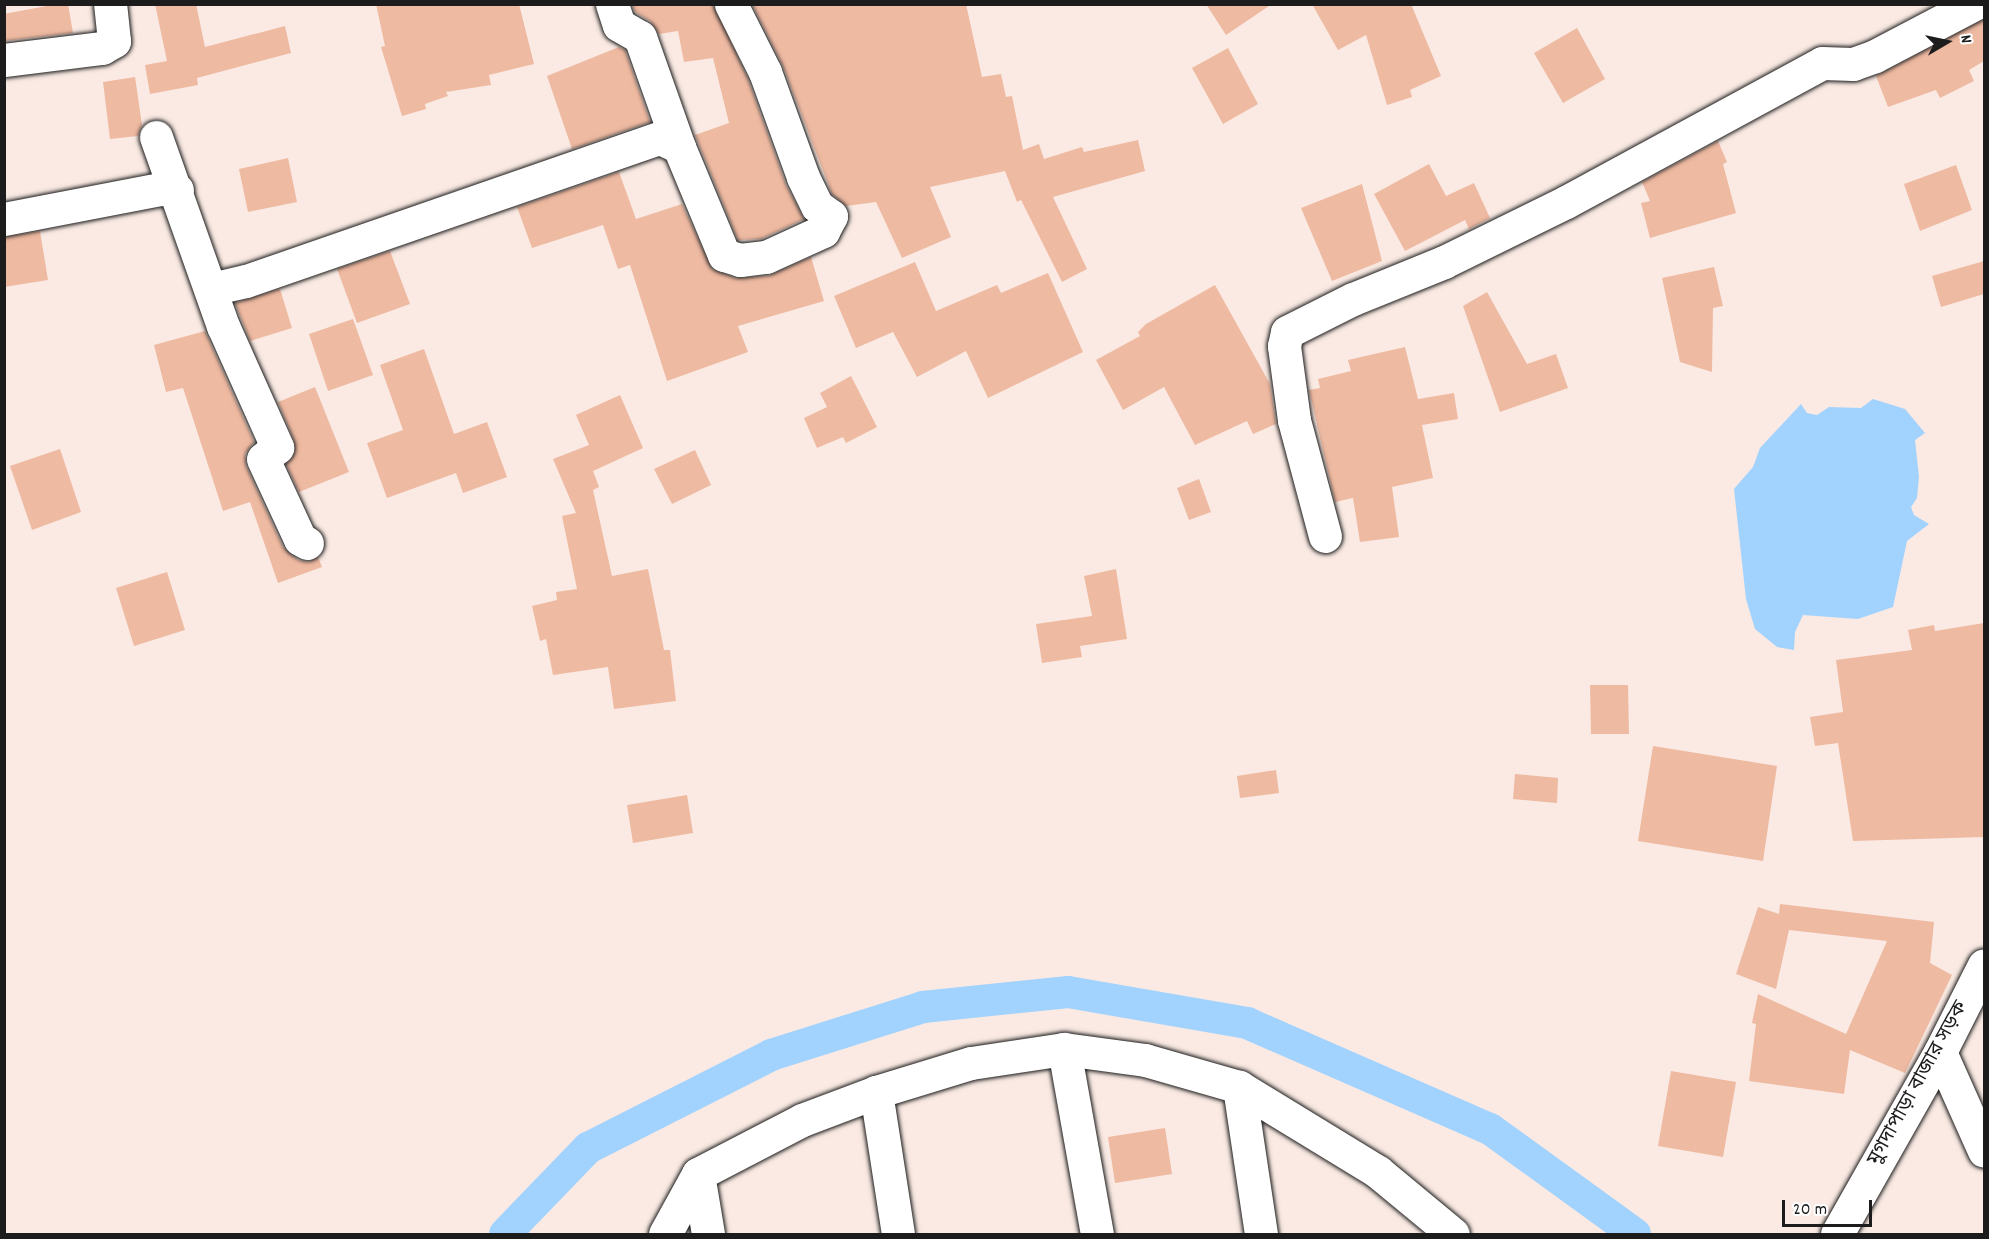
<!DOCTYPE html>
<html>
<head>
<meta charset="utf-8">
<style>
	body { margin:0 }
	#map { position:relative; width:1989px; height:1239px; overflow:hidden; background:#faeae3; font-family:Dekko,"Noto Sans Bengali",sans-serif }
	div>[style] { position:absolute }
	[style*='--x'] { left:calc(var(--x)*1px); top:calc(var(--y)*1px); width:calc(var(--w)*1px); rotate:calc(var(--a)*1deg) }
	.water>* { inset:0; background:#a2d2fe }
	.canal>* { height:32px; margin:-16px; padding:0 16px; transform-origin:16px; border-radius:16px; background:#a2d2fe }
	.building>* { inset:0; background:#efbaa2 }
	.roads { filter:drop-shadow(0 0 2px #1c1c1c) drop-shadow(0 0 2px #1c1c1c) }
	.minor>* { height:33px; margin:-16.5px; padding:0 16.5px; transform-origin:16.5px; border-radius:16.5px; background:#fff }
	.tertiary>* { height:33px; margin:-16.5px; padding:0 16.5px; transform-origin:16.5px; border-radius:16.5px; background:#fff }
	span { translate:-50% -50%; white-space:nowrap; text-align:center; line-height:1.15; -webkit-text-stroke:4.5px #fff; paint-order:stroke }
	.street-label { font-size:20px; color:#1c1c1c }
	.frame { position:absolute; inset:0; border:6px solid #1c1c1c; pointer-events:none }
	.north { position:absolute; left:1917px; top:12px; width:60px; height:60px; -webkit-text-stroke:4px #fff; paint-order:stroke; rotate:81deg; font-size:16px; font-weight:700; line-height:24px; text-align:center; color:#1c1c1c }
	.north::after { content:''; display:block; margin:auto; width:21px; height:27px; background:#1c1c1c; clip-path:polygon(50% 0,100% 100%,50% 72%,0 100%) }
	.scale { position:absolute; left:1782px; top:1200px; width:90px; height:27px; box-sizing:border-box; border:3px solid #1c1c1c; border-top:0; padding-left:8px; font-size:18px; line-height:21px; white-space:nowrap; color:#1c1c1c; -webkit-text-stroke:4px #fff; paint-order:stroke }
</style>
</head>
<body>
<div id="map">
	<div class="water">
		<i style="clip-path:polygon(1873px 399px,1905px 409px,1925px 433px,1915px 440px,1919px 477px,1917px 498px,1911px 507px,1914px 515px,1929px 524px,1907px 541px,1893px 607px,1858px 619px,1803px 615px,1795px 632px,1794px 650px,1777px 647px,1755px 629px,1746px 599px,1734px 489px,1753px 467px,1760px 448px,1801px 404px,1807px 413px,1817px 415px,1829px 407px,1861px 408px)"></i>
	</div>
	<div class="canal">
		<i style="--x:505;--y:1234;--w:120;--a:-46"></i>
		<i style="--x:588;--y:1148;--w:205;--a:-26.9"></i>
		<i style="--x:771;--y:1055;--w:159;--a:-17.5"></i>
		<i style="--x:923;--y:1007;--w:146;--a:-5.9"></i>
		<i style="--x:1068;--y:992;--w:182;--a:9.8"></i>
		<i style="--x:1247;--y:1023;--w:265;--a:23.6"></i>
		<i style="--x:1490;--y:1129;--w:179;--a:35.9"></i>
	</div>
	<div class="building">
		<i style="clip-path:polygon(57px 4px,68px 4px,73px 33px,4px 41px,4px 14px)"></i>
		<i style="clip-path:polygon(155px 4px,196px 4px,205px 47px,285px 26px,291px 53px,197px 78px,198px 85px,150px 94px,145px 65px,167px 61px)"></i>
		<i style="clip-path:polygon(376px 4px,519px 4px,534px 64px,489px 75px,491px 85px,446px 92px,448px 96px,425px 104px,426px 109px,402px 116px,381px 47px,385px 46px)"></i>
		<i style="clip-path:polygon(632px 4px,713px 4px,748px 79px,786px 185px,804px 219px,761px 239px,738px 240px,695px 135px,729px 123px,713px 58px,684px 62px,678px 31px,659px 34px,650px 21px,635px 12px)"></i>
		<i style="clip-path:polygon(752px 4px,966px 4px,982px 77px,1001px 74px,1006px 97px,1012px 96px,1023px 150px,1039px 144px,1044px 159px,1082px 147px,1084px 152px,1138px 140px,1145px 171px,1053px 197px,1087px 269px,1062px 282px,1021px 200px,1017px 202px,1005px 171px,930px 187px,951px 237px,902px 258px,876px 202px,846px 206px,832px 194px,783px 66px)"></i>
		<i style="clip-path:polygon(1206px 4px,1272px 4px,1226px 35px)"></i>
		<i style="clip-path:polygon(1312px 4px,1411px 4px,1441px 76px,1410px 90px,1412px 97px,1387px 105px,1366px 35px,1338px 50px)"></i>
		<i style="clip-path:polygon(1984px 19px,1984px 61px,1969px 70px,1974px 81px,1940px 98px,1936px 90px,1888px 107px,1876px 76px)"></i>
		<i style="clip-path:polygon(1577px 28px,1605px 79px,1563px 103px,1534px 53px)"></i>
		<i style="clip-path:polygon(619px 47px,625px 50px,650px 122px,572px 149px,547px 76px)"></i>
		<i style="clip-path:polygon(1228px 48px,1258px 104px,1223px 124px,1192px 68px)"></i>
		<i style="clip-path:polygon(135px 77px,142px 125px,138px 136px,110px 139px,103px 82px)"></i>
		<i style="clip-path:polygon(1718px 141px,1727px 162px,1723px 164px,1736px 213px,1650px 238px,1641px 203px,1650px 201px,1642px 182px)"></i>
		<i style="clip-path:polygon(288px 158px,297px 202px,248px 212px,239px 169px)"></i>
		<i style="clip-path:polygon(1429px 164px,1446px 196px,1474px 183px,1490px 218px,1469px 229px,1465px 220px,1405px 251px,1374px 194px)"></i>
		<i style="clip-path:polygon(1956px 165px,1972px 210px,1920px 231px,1904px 184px)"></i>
		<i style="clip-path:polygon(619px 172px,636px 219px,682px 204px,712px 269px,735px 278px,768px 276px,811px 257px,824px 301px,738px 326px,748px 352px,667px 381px,630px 265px,618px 269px,603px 225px,532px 248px,517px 207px)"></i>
		<i style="clip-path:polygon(1362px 184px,1382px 261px,1332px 281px,1301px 208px)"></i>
		<i style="clip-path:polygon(40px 231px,48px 280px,4px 287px,4px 237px)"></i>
		<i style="clip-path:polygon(390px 251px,410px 304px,357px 323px,337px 269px)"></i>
		<i style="clip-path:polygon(1984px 261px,1984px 294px,1941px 307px,1932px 276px)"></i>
		<i style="clip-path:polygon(915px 262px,936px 311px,997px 285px,1001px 293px,1048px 273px,1083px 352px,988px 398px,966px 351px,917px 377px,893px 332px,856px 348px,834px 296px)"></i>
		<i style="clip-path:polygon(1714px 267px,1723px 306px,1713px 308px,1712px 372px,1680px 362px,1662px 278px)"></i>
		<i style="clip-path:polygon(1215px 285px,1270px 384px,1276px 424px,1253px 434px,1247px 421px,1195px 445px,1164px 387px,1123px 410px,1096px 360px,1140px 336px,1138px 332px,1146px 324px)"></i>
		<i style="clip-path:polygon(280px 289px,292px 328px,250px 341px,235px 303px)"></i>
		<i style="clip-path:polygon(1487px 292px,1527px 364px,1556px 354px,1568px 388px,1500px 412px,1463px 306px)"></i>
		<i style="clip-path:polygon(353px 319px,373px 375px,328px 391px,309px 334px)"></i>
		<i style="clip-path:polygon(205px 331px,254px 442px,245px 454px,246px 466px,283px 547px,298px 560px,308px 562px,318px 557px,322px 567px,278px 583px,250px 502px,223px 511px,183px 388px,166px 392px,154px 345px)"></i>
		<i style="clip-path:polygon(1405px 347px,1418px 399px,1454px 393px,1458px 419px,1422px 425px,1433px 478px,1392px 487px,1399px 537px,1360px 542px,1353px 498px,1335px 502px,1309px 390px,1320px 388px,1318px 379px,1351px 371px,1348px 360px)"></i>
		<i style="clip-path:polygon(424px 349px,454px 434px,487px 422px,507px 477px,463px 493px,456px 473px,387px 498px,367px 443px,403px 430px,380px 365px)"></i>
		<i style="clip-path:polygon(851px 376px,877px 427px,846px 443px,843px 437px,817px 448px,804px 418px,827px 407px,820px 393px)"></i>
		<i style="clip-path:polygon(315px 387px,349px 472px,299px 492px,286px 464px,295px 452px,294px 440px,278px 402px)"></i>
		<i style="clip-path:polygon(620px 395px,643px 448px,593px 471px,599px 487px,593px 490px,612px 576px,648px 569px,664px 650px,670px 650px,676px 701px,614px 709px,608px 667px,553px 675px,546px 639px,540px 641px,532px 606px,557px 600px,556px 592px,577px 589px,562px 516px,576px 513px,553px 459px,589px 445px,576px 415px)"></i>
		<i style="clip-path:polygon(60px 449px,81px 512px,32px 530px,10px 466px)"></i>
		<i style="clip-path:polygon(695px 450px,711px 485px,672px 504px,654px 469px)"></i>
		<i style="clip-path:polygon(1199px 479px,1211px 512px,1189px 520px,1177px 488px)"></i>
		<i style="clip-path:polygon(1116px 569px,1127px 639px,1080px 646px,1082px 657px,1042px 663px,1036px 624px,1092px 616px,1084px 576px)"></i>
		<i style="clip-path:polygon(167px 572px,185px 630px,134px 646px,116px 588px)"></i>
		<i style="clip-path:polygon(1984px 623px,1984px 837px,1853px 841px,1838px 743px,1815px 746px,1810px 717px,1843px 712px,1836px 660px,1912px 650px,1908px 630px,1934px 625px,1935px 631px)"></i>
		<i style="clip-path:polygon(1590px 685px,1628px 685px,1629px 734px,1591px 734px)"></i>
		<i style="clip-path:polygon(1653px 746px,1777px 766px,1763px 861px,1638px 841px)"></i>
		<i style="clip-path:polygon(1276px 770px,1279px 793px,1240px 798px,1237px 776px)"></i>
		<i style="clip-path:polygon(1515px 774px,1558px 778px,1557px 803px,1513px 799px)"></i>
		<i style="clip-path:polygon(687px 795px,693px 833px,633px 843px,627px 805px)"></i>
		<i style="clip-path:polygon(1780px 904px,1934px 922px,1930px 963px,1952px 975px,1905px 1073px,1850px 1050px,1844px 1094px,1749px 1081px,1756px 1024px,1752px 1023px,1758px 994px,1846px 1034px,1887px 941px,1789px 930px,1776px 989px,1736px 974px,1758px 907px,1779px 914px)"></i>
		<i style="clip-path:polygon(1671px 1071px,1736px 1082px,1723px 1157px,1658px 1146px)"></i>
		<i style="clip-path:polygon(1165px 1128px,1172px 1174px,1115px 1183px,1108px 1137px)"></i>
	</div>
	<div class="roads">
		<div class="minor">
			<i style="--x:612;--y:4;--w:22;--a:72"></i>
			<i style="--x:619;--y:25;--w:24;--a:30"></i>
			<i style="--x:640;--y:37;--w:117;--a:70.5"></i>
			<i style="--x:4;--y:60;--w:99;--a:-7"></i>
			<i style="--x:102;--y:48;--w:14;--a:-30"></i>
			<i style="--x:114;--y:41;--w:37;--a:-96"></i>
			<i style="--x:156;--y:137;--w:201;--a:70.5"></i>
			<i style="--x:223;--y:326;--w:133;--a:65.9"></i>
			<i style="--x:277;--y:447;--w:18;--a:139"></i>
			<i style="--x:263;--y:459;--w:88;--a:65.2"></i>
			<i style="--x:300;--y:539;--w:8;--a:30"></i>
			<i style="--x:4;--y:219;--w:159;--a:-10.9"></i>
			<i style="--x:160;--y:189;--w:17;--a:3"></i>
			<i style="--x:211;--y:289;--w:36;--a:-13"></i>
			<i style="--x:246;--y:281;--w:438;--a:-19.1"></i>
			<i style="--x:660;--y:138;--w:21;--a:25"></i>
			<i style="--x:679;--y:147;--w:117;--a:67.4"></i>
			<i style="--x:724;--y:255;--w:17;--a:17"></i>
			<i style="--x:740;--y:260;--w:26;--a:-7"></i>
			<i style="--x:766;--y:257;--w:63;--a:-24.5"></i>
			<i style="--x:823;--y:231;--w:17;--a:-62"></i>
			<i style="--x:831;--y:216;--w:17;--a:-144"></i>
			<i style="--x:817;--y:206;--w:32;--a:-116"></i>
			<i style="--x:803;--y:177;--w:112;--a:-109.9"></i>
			<i style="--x:765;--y:72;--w:76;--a:-116.6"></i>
			<i style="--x:1325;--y:536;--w:120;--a:-105"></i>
			<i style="--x:1294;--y:420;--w:75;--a:-97.7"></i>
			<i style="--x:1284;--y:346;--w:14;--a:-78"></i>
			<i style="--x:1287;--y:332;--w:74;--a:-26.6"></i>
			<i style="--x:1353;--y:299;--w:98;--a:-22.1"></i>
			<i style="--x:1444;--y:262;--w:136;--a:-26.2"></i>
			<i style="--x:1566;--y:202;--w:291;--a:-28.5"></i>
			<i style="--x:1822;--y:63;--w:31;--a:2"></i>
			<i style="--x:1853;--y:64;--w:23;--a:-20"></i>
			<i style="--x:1875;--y:56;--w:112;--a:-27.7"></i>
			<i style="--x:1064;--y:1049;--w:188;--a:79.9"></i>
			<i style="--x:1940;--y:1052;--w:108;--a:66"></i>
			<i style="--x:1239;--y:1087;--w:149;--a:81.5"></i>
			<i style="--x:698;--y:1174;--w:61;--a:80.5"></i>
			<i style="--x:665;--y:1234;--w:68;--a:-61.2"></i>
			<i style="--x:698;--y:1174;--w:117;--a:-27.4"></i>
			<i style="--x:802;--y:1120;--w:79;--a:-20.7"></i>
			<i style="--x:898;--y:1234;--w:144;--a:-98.8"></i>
			<i style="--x:876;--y:1092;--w:99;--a:-17"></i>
			<i style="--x:971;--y:1063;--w:94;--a:-8.6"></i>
			<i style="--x:1064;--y:1049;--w:82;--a:7.7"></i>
			<i style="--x:1145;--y:1060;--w:98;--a:16"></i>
			<i style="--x:1239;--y:1087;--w:163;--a:31.4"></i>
			<i style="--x:1378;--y:1172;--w:97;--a:39.6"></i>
		</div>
		<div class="tertiary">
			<i style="--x:1837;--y:1234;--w:209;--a:-60.5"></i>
			<i style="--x:1940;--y:1052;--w:97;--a:-63.2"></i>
		</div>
	</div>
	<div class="street-label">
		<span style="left:1919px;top:1084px;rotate:-61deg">মুগদাপাড়া বাজার সড়ক</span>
	</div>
	<div class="frame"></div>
	<div class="north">N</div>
	<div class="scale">20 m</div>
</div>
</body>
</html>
